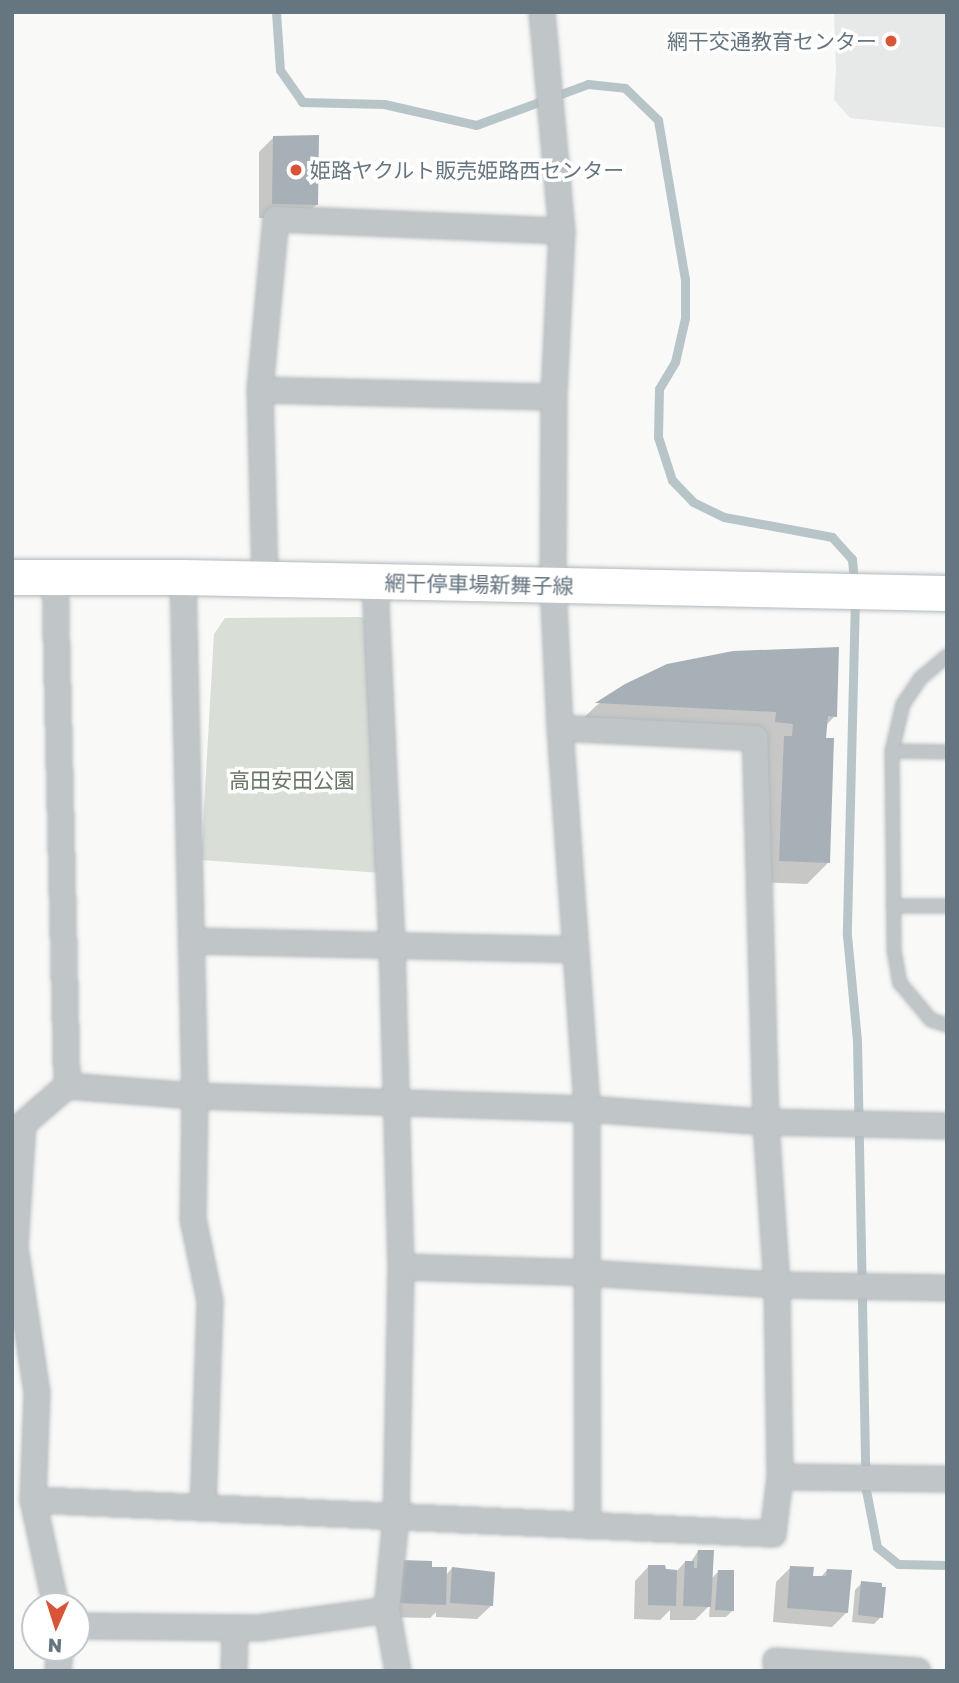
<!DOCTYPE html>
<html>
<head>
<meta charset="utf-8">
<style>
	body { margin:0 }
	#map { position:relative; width:959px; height:1683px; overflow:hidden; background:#f9f9f7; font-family:"Golos Text","Noto Sans JP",sans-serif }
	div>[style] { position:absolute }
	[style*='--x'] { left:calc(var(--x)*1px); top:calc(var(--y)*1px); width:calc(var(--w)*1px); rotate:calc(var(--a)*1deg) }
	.built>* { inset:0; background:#e7e8e8 }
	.green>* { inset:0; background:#d9ded6 }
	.shadow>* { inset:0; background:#0003 }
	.stream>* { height:9px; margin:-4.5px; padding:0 4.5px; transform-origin:4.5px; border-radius:4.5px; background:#b8c5c8 }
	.building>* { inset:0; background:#a7b0b6 }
	.roads { filter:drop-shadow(0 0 2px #b3b9bd) drop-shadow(0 0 2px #b3b9bd) }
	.lane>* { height:12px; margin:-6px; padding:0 6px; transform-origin:6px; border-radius:6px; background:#c0c5c8 }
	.street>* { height:24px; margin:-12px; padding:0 12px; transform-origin:12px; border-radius:12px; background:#c0c5c8 }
	.secondary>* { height:35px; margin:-17.5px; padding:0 17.5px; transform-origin:17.5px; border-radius:17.5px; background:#fff }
	.dots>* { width:19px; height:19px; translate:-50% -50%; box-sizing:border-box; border:4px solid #fff; border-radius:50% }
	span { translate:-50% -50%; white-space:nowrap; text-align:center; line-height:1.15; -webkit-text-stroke:7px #fff; paint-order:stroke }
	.poi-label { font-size:21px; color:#657680 }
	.right { translate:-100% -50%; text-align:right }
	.left { translate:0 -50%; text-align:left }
	.street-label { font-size:21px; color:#657680 }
	.park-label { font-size:21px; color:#687864 }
	.frame { position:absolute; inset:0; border:14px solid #657680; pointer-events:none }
	.north { position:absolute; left:21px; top:1592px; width:70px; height:70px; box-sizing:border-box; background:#fff; border:2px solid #c1c8cc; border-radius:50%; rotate:183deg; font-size:19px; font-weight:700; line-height:28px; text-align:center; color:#657680 }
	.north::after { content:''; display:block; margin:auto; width:24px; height:32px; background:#db5335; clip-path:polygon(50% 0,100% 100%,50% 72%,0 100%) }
</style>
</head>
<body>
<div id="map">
	<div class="built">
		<i style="clip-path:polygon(834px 12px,947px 12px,947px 128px,850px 118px,834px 100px,836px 70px)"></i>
	</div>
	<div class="green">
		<i style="clip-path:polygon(362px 617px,370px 626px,381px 873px,201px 860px,214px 634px,225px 618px)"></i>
	</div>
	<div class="shadow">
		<i style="clip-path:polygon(274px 137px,317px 204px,302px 219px,259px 218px,259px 152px)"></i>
		<i style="clip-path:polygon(626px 685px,835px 716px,825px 726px,828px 863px,807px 884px,759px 882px,766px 750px,571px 730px,597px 705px)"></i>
		<i style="clip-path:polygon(698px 1551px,710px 1580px,718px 1572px,733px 1610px,726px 1617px,709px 1617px,710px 1605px,695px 1620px,670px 1620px,670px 1610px,660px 1620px,634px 1619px,635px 1581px,649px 1566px,677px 1571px,685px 1562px,691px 1562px)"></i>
		<i style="clip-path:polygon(791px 1567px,811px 1577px,820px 1578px,827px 1570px,847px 1612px,832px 1627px,773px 1622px,776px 1582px)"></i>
		<i style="clip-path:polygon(452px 1568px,475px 1570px,492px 1605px,477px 1619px,436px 1617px,436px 1612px,430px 1618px,385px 1617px,431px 1569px,445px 1576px)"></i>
		<i style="clip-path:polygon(862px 1583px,881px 1617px,874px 1624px,852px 1622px,855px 1590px)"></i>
	</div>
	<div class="stream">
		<i style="--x:276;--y:12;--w:58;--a:86.1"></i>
		<i style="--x:280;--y:70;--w:39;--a:55"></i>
		<i style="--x:302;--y:102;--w:82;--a:1.4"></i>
		<i style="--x:384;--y:104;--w:94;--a:12.9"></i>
		<i style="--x:476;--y:125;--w:119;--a:-20.1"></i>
		<i style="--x:588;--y:84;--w:37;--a:6"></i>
		<i style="--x:625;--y:88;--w:46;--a:44.1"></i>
		<i style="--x:658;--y:120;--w:161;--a:80.4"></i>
		<i style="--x:685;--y:279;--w:39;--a:90"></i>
		<i style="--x:685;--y:318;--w:45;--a:102.8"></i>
		<i style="--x:675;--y:362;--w:31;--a:121"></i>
		<i style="--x:659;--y:389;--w:48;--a:91.2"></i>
		<i style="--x:658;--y:437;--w:45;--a:72"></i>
		<i style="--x:672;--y:480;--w:30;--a:46"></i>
		<i style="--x:693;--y:502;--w:34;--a:26"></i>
		<i style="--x:724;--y:517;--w:110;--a:10.5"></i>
		<i style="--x:832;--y:537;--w:30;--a:48"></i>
		<i style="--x:852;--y:559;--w:25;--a:85"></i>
		<i style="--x:855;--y:598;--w:337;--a:91.4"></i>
		<i style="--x:847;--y:935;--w:106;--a:84.6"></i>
		<i style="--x:857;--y:1041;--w:449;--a:88.9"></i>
		<i style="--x:866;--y:1490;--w:58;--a:79.1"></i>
		<i style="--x:877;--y:1547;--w:27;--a:39"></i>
		<i style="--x:898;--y:1564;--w:49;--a:1.2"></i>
	</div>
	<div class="building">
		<i style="clip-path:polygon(319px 135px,318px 205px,272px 204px,273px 136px)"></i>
		<i style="clip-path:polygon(839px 647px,837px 717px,828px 716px,826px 738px,834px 738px,830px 863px,779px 861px,784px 736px,792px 736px,793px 724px,775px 722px,776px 712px,595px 703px,625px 684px,667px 664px,733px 651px)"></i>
		<i style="clip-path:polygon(698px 1550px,714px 1550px,711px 1607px,683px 1606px,685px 1561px,694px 1561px,694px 1568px,697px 1568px)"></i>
		<i style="clip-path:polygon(400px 1560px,432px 1561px,432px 1567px,447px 1567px,446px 1605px,399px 1603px)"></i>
		<i style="clip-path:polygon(648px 1565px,665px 1565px,666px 1569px,677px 1570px,676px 1606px,648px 1605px)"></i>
		<i style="clip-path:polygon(790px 1566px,814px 1567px,813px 1576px,826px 1576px,827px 1569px,852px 1570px,848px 1613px,787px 1608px)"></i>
		<i style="clip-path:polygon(452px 1567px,495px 1572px,493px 1606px,450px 1603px)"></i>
		<i style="clip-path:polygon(718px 1570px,734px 1570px,734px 1611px,715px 1610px)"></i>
		<i style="clip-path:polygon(861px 1581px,882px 1583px,882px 1587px,886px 1587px,883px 1618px,858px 1615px)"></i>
	</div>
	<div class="roads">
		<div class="lane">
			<i style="--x:947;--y:656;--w:35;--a:140"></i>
			<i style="--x:920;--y:679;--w:30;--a:124"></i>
			<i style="--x:903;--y:704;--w:48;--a:103.2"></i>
			<i style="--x:892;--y:751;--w:199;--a:89.4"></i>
			<i style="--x:894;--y:950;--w:34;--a:80"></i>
			<i style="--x:900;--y:983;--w:48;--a:50"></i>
			<i style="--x:931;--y:1020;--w:17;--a:17"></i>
			<i style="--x:892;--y:751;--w:55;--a:1"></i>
			<i style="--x:893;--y:906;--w:54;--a:0"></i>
		</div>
		<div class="street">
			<i style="--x:542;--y:12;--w:220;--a:84.8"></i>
			<i style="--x:260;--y:390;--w:294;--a:1.4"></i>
			<i style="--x:55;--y:577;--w:509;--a:88.65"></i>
			<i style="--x:183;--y:577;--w:519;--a:88.68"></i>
			<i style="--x:195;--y:1096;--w:123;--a:90.9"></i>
			<i style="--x:193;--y:1219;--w:84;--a:78.3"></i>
			<i style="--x:210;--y:1301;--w:207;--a:91.9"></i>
			<i style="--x:265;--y:578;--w:188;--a:-91.5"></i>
			<i style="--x:260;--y:390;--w:172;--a:-84.7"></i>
			<i style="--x:276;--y:219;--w:286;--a:2.4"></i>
			<i style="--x:562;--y:231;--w:166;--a:92.8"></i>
			<i style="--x:554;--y:397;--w:187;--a:90.3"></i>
			<i style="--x:553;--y:584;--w:144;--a:87.2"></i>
			<i style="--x:560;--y:728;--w:382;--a:85.9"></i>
			<i style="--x:587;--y:1109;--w:417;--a:89.9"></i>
			<i style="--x:375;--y:583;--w:362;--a:87.3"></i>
			<i style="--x:392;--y:945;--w:322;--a:88.4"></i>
			<i style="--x:401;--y:1267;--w:250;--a:91.1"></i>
			<i style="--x:396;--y:1517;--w:93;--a:95.5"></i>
			<i style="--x:387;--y:1610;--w:62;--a:79.8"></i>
			<i style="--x:192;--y:941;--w:384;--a:1.3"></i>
			<i style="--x:12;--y:1247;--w:3;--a:0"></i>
			<i style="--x:15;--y:1247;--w:123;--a:-86.3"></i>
			<i style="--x:23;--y:1124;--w:58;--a:-40.8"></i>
			<i style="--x:67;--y:1086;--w:128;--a:4.5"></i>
			<i style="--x:195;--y:1096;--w:392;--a:1.9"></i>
			<i style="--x:587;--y:1109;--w:179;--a:4.2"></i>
			<i style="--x:766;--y:1122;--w:181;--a:1.3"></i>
			<i style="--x:15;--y:1247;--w:148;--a:81.4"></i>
			<i style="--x:37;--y:1393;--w:107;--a:92.1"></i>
			<i style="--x:33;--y:1500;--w:741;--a:2.63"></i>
			<i style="--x:773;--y:1534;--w:57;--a:-83"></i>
			<i style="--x:780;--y:1477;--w:192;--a:-90.9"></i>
			<i style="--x:777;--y:1285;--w:163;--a:-93.9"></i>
			<i style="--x:766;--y:1122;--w:384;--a:-91.6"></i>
			<i style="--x:755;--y:738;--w:195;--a:-177.1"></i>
			<i style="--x:401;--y:1267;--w:186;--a:1.8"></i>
			<i style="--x:587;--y:1273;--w:190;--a:3.6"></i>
			<i style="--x:777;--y:1285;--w:170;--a:1"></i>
			<i style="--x:780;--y:1477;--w:167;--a:0.7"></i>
			<i style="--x:33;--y:1500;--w:108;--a:77.8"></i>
			<i style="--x:77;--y:1626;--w:181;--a:0.6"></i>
			<i style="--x:258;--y:1628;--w:130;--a:-7.9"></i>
			<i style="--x:58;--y:1671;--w:23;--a:-85"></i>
			<i style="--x:234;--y:1671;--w:43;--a:-88.7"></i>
			<i style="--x:777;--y:1671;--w:10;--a:-96"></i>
			<i style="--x:776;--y:1661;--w:142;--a:4"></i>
		</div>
		<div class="secondary">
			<i style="--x:12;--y:577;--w:171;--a:0"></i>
			<i style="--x:183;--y:577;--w:764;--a:1.2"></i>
		</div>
	</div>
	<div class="dots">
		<i style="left:891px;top:41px;background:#db5335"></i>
		<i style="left:296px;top:170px;background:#db5335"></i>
	</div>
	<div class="poi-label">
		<span class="right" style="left:877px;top:41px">網干交通教育センター</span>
		<span class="left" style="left:310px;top:170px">姫路ヤクルト販売姫路西センター</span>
	</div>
	<div class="street-label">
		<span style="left:479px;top:584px;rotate:1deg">網干停車場新舞子線</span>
	</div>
	<div class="park-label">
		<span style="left:292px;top:780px">高田安田公園</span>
	</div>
	<div class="frame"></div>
	<div class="north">N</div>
</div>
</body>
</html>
